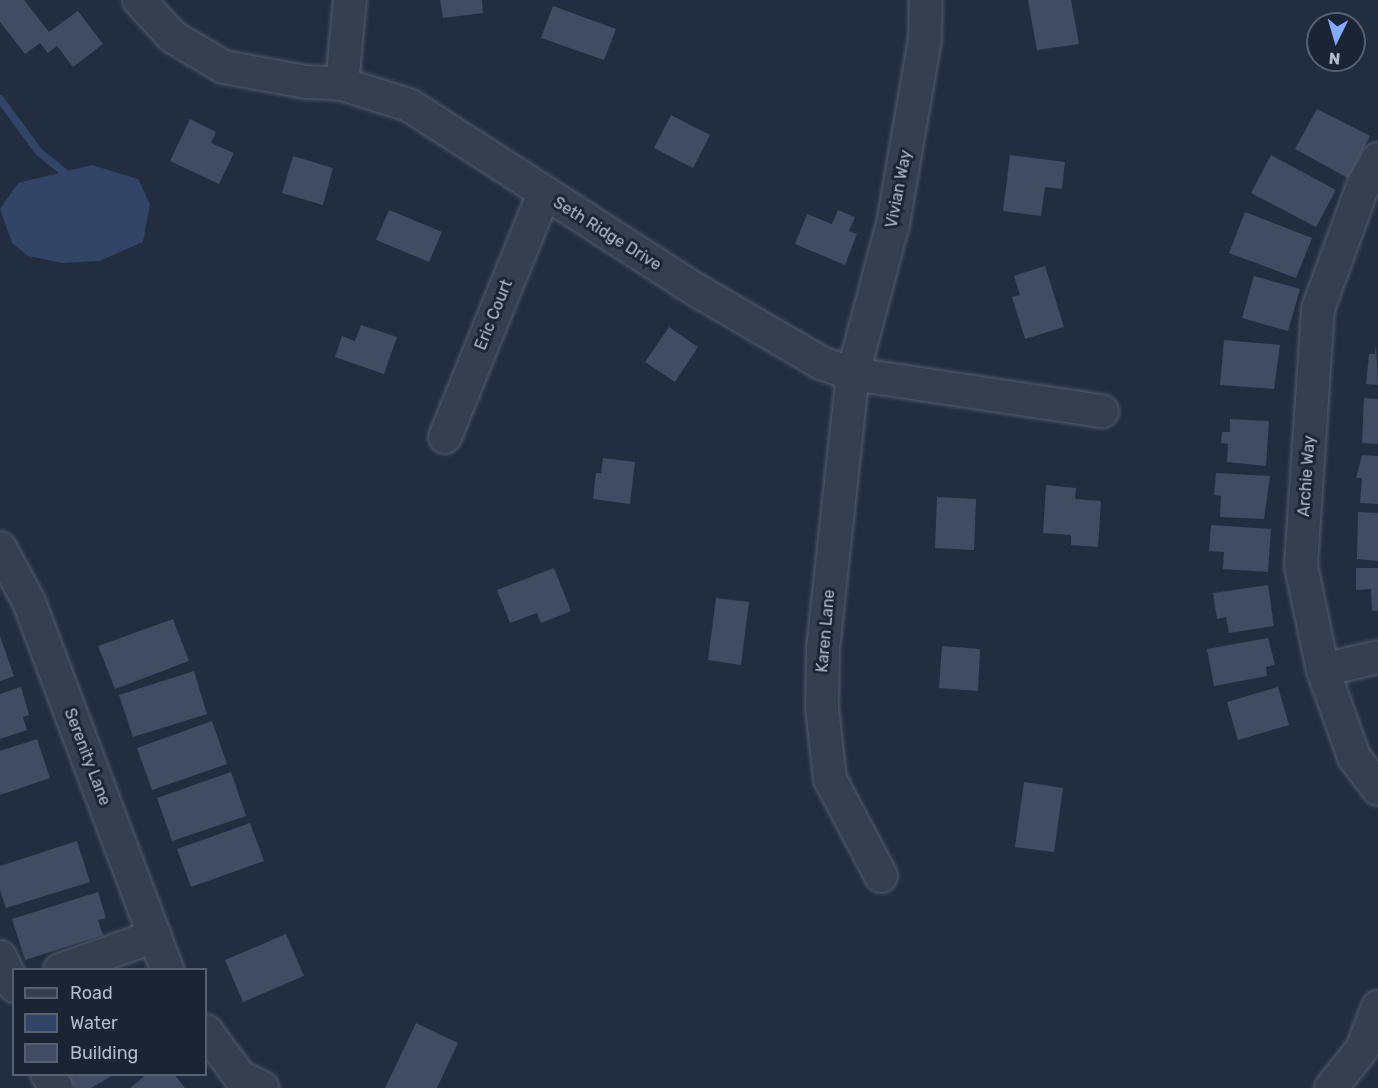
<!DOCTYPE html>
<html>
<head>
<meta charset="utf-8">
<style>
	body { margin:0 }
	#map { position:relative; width:1378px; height:1088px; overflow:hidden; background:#222d40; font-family:Rubik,sans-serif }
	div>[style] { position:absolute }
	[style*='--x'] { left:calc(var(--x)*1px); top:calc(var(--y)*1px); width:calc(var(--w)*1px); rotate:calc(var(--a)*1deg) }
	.water>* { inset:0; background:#324567 }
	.stream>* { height:8px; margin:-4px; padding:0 4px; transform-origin:4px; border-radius:4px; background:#324567 }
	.building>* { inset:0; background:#414c62 }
	.roads { filter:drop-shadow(0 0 2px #545d6e) drop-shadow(0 0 2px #545d6e) }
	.minor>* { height:32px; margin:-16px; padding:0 16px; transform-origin:16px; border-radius:16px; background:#363f50 }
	span { translate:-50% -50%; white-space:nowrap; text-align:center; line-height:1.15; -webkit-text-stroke:6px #1b2435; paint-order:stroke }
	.street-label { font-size:16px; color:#b2bacb }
	.legend { position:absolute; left:12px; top:968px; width:195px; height:108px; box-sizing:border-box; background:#1b2435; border:2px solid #576071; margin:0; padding:8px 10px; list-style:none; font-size:18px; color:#b2bacb }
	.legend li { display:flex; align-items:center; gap:12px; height:30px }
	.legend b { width:30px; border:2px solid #576071 }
	.north { position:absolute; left:1306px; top:12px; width:60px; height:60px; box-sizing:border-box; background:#1b2435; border:2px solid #576071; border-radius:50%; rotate:185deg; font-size:16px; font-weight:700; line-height:24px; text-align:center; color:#b2bacb }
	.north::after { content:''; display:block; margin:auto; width:21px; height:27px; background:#83abff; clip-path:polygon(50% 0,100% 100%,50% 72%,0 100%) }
</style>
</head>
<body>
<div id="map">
	<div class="water">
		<i style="clip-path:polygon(92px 165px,138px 179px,150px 204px,143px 242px,99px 261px,63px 263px,28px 256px,12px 243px,0 209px,18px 183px)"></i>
	</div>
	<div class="stream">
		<i style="--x:0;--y:99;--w:66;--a:53.7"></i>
		<i style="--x:39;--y:152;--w:32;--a:39"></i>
	</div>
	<div class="building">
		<i style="clip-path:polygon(0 0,24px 0,49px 32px,78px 11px,103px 44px,73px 67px,57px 46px,48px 53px,40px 43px,25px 54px,0 22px)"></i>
		<i style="clip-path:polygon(440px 0,482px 0,483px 13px,443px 18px)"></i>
		<i style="clip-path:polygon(1028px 0,1071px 0,1079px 44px,1037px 50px)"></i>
		<i style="clip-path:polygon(553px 6px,616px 29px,604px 60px,541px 38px)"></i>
		<i style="clip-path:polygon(1317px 109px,1370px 136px,1348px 178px,1295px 149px)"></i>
		<i style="clip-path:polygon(671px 115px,710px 135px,693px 168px,654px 148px)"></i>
		<i style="clip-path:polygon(190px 119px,216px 132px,211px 143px,234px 153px,219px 184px,170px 161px)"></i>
		<i style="clip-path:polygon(1010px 155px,1065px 162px,1062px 189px,1045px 187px,1041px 216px,1003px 211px)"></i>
		<i style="clip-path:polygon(1271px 155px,1336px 190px,1316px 227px,1251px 193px)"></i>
		<i style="clip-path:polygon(293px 156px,333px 168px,323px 205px,282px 193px)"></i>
		<i style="clip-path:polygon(389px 210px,442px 232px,429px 262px,376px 240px)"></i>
		<i style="clip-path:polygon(838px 210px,855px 217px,849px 231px,857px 234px,845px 265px,795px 244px,807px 214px,832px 224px)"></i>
		<i style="clip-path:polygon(1245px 212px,1312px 238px,1296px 278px,1229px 253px)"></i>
		<i style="clip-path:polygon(1045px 266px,1064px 327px,1025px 339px,1012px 297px,1020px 295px,1014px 276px)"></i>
		<i style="clip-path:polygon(1254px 276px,1300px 289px,1288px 331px,1242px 318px)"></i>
		<i style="clip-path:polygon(361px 325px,397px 337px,384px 374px,335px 357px,342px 336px,355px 341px)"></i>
		<i style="clip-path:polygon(669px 327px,698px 347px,675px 382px,645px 362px)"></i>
		<i style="clip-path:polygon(1224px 340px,1280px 345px,1274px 389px,1220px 385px)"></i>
		<i style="clip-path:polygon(1376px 344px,1378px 385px,1366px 384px,1369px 354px,1375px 354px)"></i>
		<i style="clip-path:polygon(1364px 398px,1378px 399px,1378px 444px,1362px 443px)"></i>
		<i style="clip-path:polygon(1230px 419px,1269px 421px,1266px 466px,1227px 462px,1228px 444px,1221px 443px,1222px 432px,1230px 432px)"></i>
		<i style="clip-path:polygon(1362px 455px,1378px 456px,1378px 504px,1360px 503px,1362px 478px,1356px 478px)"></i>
		<i style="clip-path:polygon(603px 458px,635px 462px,630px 504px,593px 499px,596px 473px,601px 473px)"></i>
		<i style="clip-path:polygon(1216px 473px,1270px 476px,1264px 519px,1220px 517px,1221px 496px,1214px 495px)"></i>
		<i style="clip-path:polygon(1046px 485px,1076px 488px,1075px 499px,1101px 501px,1098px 547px,1071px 545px,1071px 535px,1043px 533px)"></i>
		<i style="clip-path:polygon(937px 497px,976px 499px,974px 550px,935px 548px)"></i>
		<i style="clip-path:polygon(1358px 512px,1378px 513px,1378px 561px,1357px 559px)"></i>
		<i style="clip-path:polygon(1211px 525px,1271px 529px,1268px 572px,1223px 569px,1224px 552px,1209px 551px)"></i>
		<i style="clip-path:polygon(554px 568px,571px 611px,541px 623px,537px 613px,510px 623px,497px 590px)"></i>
		<i style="clip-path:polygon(1356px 568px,1378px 568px,1378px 611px,1372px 611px,1371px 589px,1356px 590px)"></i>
		<i style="clip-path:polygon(1268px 585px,1274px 626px,1229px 633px,1226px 617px,1217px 619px,1213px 593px)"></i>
		<i style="clip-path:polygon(716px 598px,749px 602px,741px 665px,708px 660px)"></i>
		<i style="clip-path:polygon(173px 619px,189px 661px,115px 689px,98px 646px)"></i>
		<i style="clip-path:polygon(0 636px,14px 676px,0 681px)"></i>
		<i style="clip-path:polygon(1268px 638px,1275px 665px,1266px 667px,1267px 676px,1214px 686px,1207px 649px)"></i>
		<i style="clip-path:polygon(942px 646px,980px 649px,978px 691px,939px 688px)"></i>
		<i style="clip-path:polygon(194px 671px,207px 714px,133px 737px,119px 695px)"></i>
		<i style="clip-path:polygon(21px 687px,29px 715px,23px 717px,27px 730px,0 739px,0 694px)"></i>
		<i style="clip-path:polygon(1278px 687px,1289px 725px,1238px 740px,1227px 702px)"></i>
		<i style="clip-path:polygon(212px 721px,227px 764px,152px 790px,137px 748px)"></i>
		<i style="clip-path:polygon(37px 739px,50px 778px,0 795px,0 751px)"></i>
		<i style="clip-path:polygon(231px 772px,246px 816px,172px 841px,157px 798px)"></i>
		<i style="clip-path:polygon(1024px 782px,1063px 788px,1054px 852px,1015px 847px)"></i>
		<i style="clip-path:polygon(250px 823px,264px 861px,191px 887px,177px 849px)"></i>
		<i style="clip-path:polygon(77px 841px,90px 882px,6px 908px,0 890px,0 866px)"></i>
		<i style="clip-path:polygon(98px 892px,106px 918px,98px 920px,103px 935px,25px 960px,12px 919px)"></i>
		<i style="clip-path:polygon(286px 934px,304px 976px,243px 1002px,225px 960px)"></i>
		<i style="clip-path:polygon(416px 1023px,458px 1043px,437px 1088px,385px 1088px)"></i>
		<i style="clip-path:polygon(67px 1074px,115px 1074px,91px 1088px,75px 1088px)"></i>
		<i style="clip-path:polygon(147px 1074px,174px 1074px,185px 1088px,130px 1088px)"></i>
	</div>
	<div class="roads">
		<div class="minor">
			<i style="--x:139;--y:0;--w:50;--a:47.4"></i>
			<i style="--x:173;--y:37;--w:59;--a:30.5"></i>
			<i style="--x:224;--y:67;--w:83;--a:10.4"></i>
			<i style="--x:306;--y:82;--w:36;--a:3"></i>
			<i style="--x:342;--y:84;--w:70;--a:17.4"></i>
			<i style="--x:409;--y:105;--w:344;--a:32.8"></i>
			<i style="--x:698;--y:291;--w:143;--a:30.3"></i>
			<i style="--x:821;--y:363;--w:34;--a:19"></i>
			<i style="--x:853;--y:374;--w:252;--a:8.5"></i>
			<i style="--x:342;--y:84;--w:84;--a:-84.6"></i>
			<i style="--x:1378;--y:159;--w:31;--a:119"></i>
			<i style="--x:1363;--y:186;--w:131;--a:110.1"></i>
			<i style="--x:1318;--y:309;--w:258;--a:93.8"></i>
			<i style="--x:1301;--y:566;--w:106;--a:78.1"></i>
			<i style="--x:1323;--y:670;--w:92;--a:70.4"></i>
			<i style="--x:1354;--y:757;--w:40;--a:53"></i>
			<i style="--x:445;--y:437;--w:263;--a:-67.9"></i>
			<i style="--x:0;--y:548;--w:61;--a:61.8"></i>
			<i style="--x:29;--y:602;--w:393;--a:69.4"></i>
			<i style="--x:1323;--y:670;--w:57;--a:-13.3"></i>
			<i style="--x:881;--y:876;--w:110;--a:-117.7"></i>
			<i style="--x:830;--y:779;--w:71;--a:-96.4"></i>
			<i style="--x:822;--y:708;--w:60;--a:-89"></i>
			<i style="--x:823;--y:648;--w:276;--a:-83.8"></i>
			<i style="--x:853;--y:374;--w:155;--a:-75.1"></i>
			<i style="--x:893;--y:224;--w:188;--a:-80.2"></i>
			<i style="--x:925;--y:39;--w:39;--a:-89"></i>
			<i style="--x:0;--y:957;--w:32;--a:64"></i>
			<i style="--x:60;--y:970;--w:101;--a:-19.7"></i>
			<i style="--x:206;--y:1031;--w:57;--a:53.5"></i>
			<i style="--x:240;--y:1077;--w:25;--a:26"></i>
			<i style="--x:47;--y:1074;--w:17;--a:57"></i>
			<i style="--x:1331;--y:1088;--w:50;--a:-51.5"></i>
			<i style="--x:1362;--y:1049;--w:45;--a:-69.1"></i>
		</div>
	</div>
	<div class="street-label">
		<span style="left:899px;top:189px;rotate:-79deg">Vivian Way</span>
		<span style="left:607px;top:234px;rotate:32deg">Seth Ridge Drive</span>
		<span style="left:494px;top:315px;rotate:-68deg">Eric Court</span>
		<span style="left:1307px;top:476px;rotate:-86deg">Archie Way</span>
		<span style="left:826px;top:631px;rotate:-85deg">Karen Lane</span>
		<span style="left:87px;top:757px;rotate:69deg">Serenity Lane</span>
	</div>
	<ul class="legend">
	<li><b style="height:8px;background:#363f50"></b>Road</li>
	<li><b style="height:16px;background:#324567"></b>Water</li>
	<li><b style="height:16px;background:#414c62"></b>Building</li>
	</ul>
	<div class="north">N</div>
</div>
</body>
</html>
